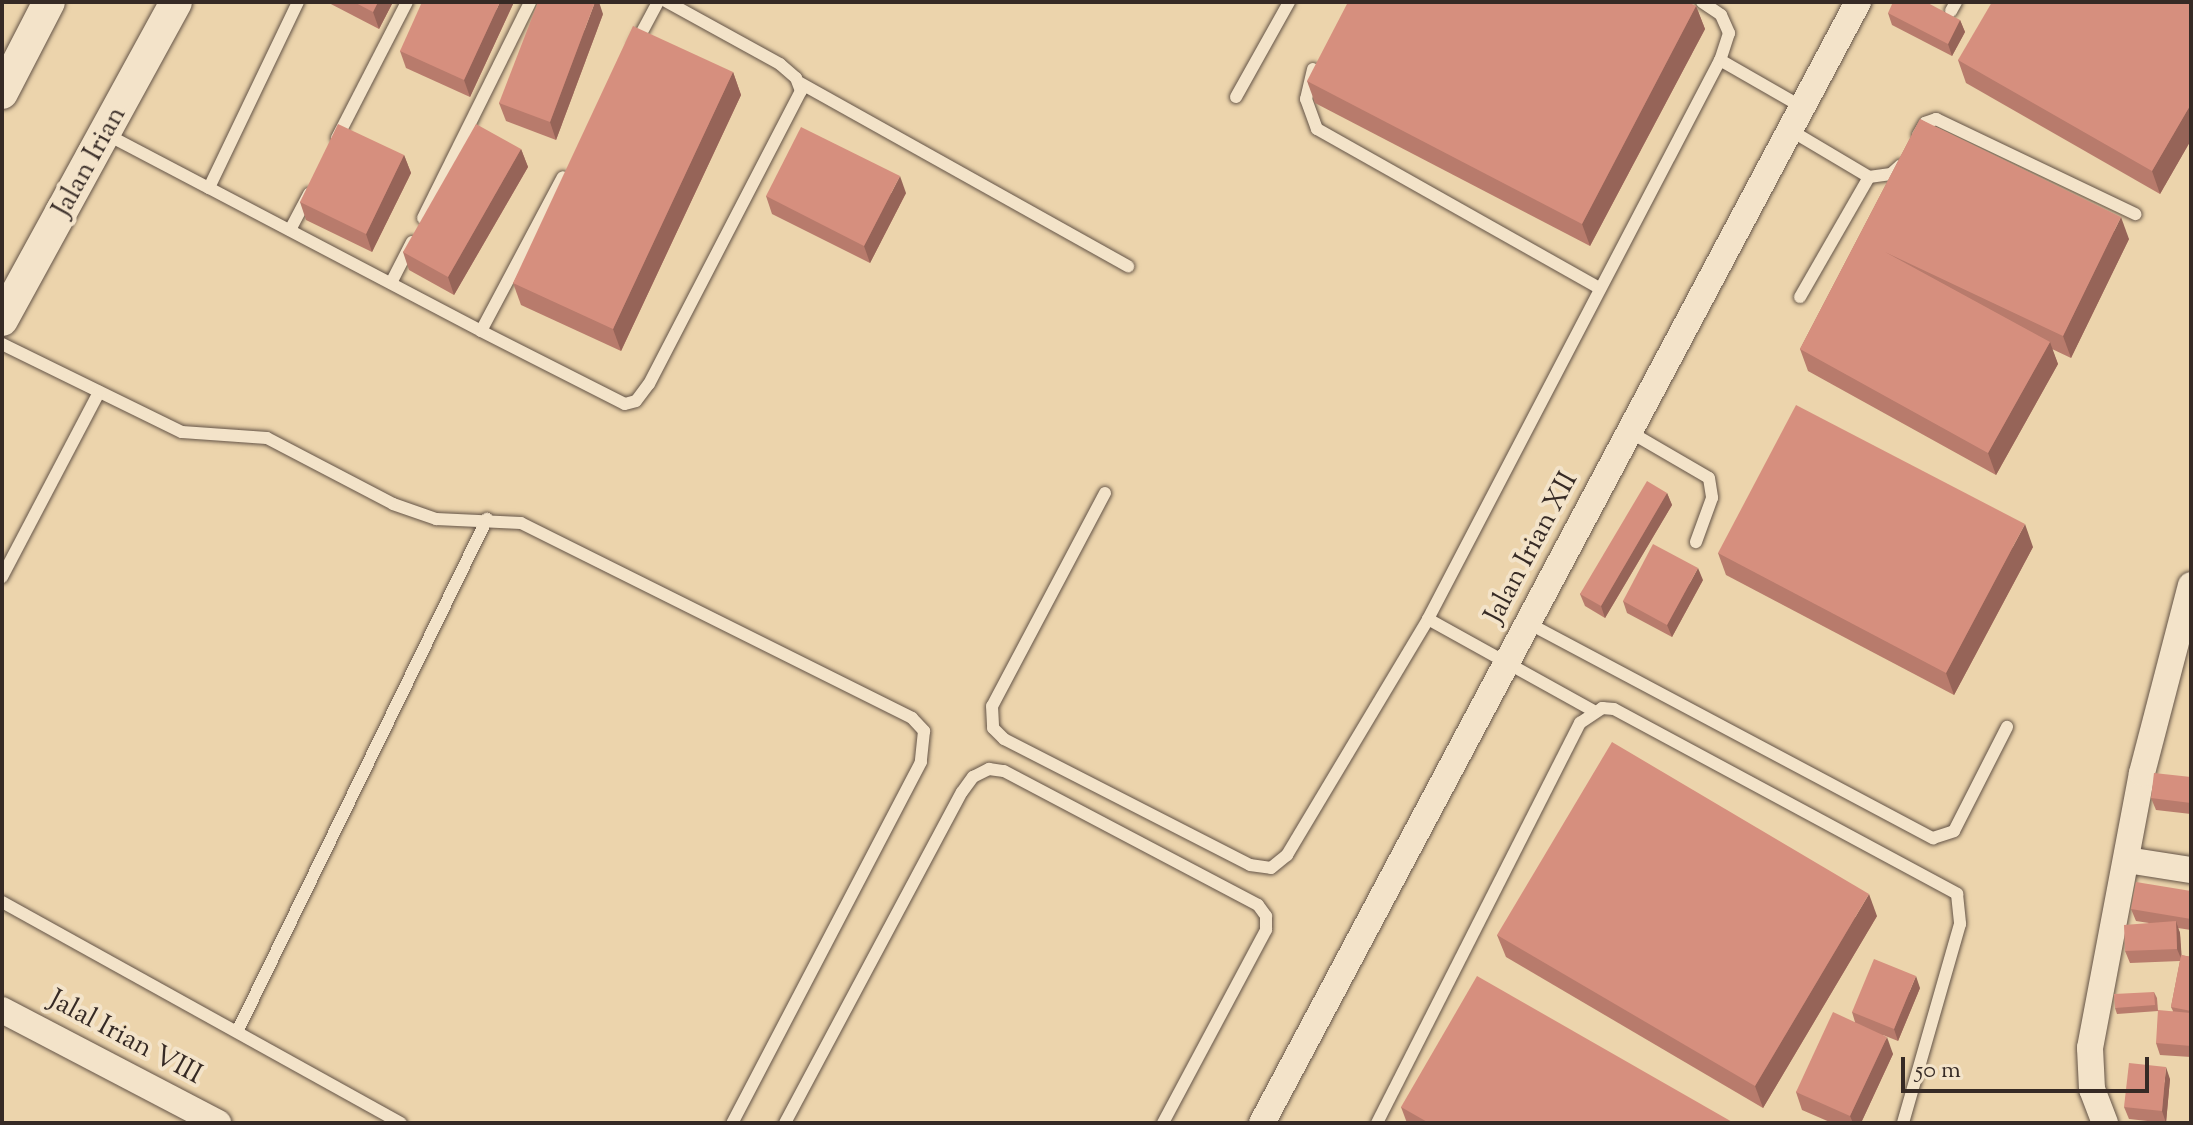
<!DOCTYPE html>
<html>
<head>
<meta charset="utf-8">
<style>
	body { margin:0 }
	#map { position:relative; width:2193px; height:1125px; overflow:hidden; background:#ecd4ac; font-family:"Sorts Mill Goudy",serif }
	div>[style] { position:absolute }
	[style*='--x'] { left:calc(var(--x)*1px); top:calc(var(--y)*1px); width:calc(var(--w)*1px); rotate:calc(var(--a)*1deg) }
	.roads { filter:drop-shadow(0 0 2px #645447) drop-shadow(0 0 2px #645447) }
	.service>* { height:12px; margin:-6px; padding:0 6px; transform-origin:6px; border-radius:6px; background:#f3e3c9 }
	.minor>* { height:26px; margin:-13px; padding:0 13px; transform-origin:13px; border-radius:13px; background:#f3e3c9 }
	.tertiary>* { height:32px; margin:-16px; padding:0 16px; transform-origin:16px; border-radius:16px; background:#f3e3c9 }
	.wall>* { inset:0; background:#b87b6c }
	.shaded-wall>* { inset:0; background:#966458 }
	.building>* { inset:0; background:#d68f7e }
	span { translate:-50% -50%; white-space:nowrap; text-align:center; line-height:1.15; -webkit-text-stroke:8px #f3e3c9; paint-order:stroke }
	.street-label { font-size:28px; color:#362a25 }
	.frame { position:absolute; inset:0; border:4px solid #362a25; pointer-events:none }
	.scale { position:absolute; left:1901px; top:1057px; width:248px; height:36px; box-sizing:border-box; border:4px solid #362a25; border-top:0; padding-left:10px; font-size:24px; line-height:28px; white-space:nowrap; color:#362a25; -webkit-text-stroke:6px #f3e3c9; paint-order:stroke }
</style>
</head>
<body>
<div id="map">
	<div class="roads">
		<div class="service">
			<i style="--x:298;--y:2;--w:206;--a:115.6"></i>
			<i style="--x:209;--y:188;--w:307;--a:27.7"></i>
			<i style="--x:481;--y:331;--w:174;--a:-62"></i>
			<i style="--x:1702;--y:2;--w:23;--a:34"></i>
			<i style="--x:1721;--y:15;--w:20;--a:66"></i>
			<i style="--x:1729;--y:33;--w:28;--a:108"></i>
			<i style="--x:1951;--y:11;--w:10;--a:-61"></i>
			<i style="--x:635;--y:45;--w:49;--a:-61.9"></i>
			<i style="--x:1313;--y:69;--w:31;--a:103"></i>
			<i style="--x:1306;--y:99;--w:32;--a:70"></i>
			<i style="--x:1317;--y:129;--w:322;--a:29.4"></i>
			<i style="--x:800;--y:83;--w:376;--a:29.2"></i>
			<i style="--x:1236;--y:97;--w:109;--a:-60.8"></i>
			<i style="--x:1790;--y:130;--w:92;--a:30.7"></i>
			<i style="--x:1869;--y:177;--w:22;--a:-8"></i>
			<i style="--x:1891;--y:174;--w:13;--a:-42"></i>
			<i style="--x:106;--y:134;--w:116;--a:27.7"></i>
			<i style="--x:1918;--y:135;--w:14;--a:-60"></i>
			<i style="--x:1925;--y:123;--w:12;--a:-20"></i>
			<i style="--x:1936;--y:119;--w:221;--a:25.5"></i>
			<i style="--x:337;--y:138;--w:153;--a:-62.8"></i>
			<i style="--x:423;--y:218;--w:241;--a:-63.6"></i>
			<i style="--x:290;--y:230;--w:41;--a:-62.2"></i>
			<i style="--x:391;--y:283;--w:46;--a:-62.9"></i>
			<i style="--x:1800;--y:297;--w:138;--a:-60.1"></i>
			<i style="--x:481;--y:331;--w:161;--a:26.9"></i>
			<i style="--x:625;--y:404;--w:11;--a:-15"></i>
			<i style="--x:636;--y:401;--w:21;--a:-53"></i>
			<i style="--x:649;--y:384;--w:330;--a:-62.6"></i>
			<i style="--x:801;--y:91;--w:14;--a:-111"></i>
			<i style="--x:796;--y:78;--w:21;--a:-139"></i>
			<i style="--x:780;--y:64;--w:129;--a:-151.2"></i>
			<i style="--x:2;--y:344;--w:200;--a:26.1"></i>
			<i style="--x:182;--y:432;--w:85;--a:4"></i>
			<i style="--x:267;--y:438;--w:142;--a:27.6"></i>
			<i style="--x:393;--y:504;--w:46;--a:19.2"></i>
			<i style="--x:436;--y:519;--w:85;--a:2.7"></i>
			<i style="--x:521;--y:523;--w:437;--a:26.5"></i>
			<i style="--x:912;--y:718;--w:18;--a:47"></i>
			<i style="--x:924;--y:731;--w:31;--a:96"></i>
			<i style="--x:921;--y:762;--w:407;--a:117.6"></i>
			<i style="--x:1630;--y:432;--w:91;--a:30.2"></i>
			<i style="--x:1709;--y:478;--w:20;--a:81"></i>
			<i style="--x:1712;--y:498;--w:47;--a:110"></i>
			<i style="--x:1105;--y:493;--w:241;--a:117.9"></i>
			<i style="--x:992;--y:706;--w:22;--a:87"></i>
			<i style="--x:993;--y:728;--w:16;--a:45"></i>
			<i style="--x:1004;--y:739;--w:276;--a:27.1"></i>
			<i style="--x:1250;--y:865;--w:21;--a:8"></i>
			<i style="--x:1271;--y:868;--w:21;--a:-39"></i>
			<i style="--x:1287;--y:855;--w:275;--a:-59.1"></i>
			<i style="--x:1428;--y:619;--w:188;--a:29"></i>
			<i style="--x:2;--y:577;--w:209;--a:-62.3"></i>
			<i style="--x:1428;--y:619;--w:631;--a:-62.42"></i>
			<i style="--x:1720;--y:60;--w:95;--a:29.8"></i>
			<i style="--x:1528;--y:623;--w:459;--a:28"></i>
			<i style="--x:1933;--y:838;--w:22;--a:-18"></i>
			<i style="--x:1954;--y:831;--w:117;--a:-63"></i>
			<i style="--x:2;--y:902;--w:456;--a:29"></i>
			<i style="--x:237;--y:1032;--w:571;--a:-64.02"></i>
			<i style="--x:785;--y:1123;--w:375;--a:-61.9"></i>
			<i style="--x:962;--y:792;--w:19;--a:-54"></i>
			<i style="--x:973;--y:777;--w:18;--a:-27"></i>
			<i style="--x:989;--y:769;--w:15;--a:8"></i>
			<i style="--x:1004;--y:771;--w:287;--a:27.8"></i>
			<i style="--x:1258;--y:905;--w:14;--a:54"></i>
			<i style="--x:1266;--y:916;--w:14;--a:90"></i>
			<i style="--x:1266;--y:930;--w:219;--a:118.1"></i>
			<i style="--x:1377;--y:1123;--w:449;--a:-63.1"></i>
			<i style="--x:1580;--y:723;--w:27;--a:-34"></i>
			<i style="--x:1602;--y:708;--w:12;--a:5"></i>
			<i style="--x:1614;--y:709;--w:390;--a:28.3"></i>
			<i style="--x:1957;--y:894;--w:30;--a:84"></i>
			<i style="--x:1960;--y:924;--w:207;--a:106"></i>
		</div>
		<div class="minor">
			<i style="--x:2127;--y:860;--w:65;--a:8.9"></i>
			<i style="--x:2;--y:1010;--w:244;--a:27.6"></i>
			<i style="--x:1262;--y:1123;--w:1270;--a:-62"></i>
			<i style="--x:2105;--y:1123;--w:36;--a:-111"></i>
			<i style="--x:2092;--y:1089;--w:41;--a:-92.8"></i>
			<i style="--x:2090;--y:1048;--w:280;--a:-79.3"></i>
			<i style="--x:2142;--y:773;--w:194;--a:-75.4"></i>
		</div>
		<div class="tertiary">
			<i style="--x:2;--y:93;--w:102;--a:-62.7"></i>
			<i style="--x:2;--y:320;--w:362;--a:-61.3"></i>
		</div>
	</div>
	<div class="wall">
		<i style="clip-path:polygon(327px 2px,393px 2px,379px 29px)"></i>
		<i style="clip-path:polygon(514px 2px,470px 97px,406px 68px,400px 51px)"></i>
		<i style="clip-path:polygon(2191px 2px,2191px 140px,2160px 194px,1966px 83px,1958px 60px)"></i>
		<i style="clip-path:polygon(1696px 6px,1705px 29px,1590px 246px,1315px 103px,1307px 81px)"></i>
		<i style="clip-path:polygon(1888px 13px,1960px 20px,1965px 32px,1952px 56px,1892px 25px)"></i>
		<i style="clip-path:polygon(603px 14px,556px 140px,506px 121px,499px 103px)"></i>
		<i style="clip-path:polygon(733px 72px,741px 95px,621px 351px,521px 305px,513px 283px)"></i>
		<i style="clip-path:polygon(1920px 119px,2129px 239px,2071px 358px,2052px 349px,2058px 364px,1996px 475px,1808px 371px,1800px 349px)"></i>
		<i style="clip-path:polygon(521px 149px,528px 167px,454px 295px,409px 270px,403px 252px)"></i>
		<i style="clip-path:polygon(404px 155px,411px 173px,372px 252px,306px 220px,300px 202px)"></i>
		<i style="clip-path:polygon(906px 193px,870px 263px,772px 214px,766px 196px)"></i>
		<i style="clip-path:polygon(1667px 493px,1672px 505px,1605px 618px,1585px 606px,1580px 594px)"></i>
		<i style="clip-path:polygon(2033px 547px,1954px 695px,1726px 575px,1718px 553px)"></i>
		<i style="clip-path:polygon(1703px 580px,1672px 637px,1627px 613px,1623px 601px)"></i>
		<i style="clip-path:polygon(2191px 777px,2191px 814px,2156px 810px,2151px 798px)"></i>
		<i style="clip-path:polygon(2191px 891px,2191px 930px,2178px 928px,2180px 933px,2181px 955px,2191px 957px,2191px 1057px,2160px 1055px,2156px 1043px,2173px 1011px,2171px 1007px,2180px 961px,2130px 963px,2125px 951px,2149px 923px,2136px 921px,2131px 909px)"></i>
		<i style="clip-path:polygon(1877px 916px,1763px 1108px,1506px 957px,1497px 935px)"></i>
		<i style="clip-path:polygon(1920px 988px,1898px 1041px,1883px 1035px,1893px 1054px,1861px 1123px,1832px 1123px,1802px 1110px,1796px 1092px,1855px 1022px,1852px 1012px)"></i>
		<i style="clip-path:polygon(2154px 992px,2157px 998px,2158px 1011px,2117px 1014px,2115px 1008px)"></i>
		<i style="clip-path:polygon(2170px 1079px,2166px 1123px,2129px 1119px,2124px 1107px)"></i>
		<i style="clip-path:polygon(1401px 1107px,1734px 1123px,1407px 1123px)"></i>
	</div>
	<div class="shaded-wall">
		<i style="clip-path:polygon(378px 2px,393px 2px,379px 29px,373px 12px)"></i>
		<i style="clip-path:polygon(500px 2px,514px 2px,470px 97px,464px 80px)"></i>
		<i style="clip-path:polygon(595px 2px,599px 2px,603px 14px,556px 140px,550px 122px)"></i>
		<i style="clip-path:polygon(1696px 6px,1705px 29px,1590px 246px,1582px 224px)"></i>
		<i style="clip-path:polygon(1960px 20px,1965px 32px,1952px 56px,1948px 44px)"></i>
		<i style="clip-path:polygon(733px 72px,741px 95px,621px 351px,613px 329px)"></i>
		<i style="clip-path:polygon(2191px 104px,2191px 140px,2160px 194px,2152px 171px)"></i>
		<i style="clip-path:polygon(521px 149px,528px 167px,454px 295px,448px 277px)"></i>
		<i style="clip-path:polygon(404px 155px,411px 173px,372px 252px,366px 234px)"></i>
		<i style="clip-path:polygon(900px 176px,906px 193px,870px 263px,864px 246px)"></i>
		<i style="clip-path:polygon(2121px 217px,2129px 239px,2071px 358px,2063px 336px)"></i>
		<i style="clip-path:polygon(2050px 342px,2058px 364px,1996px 475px,1988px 453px)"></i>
		<i style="clip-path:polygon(1667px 493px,1672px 505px,1605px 618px,1601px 606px)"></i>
		<i style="clip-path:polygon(2025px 524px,2033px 547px,1954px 695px,1946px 673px)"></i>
		<i style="clip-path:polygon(1698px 568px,1703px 580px,1672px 637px,1667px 625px)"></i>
		<i style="clip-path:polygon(1869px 894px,1877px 916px,1763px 1108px,1755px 1086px)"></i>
		<i style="clip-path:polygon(2176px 921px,2180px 933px,2182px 961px,2177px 949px)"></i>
		<i style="clip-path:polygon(1916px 976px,1920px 988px,1898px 1041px,1894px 1029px)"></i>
		<i style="clip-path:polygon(1887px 1037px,1893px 1054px,1861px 1123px,1853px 1123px,1850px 1116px)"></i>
		<i style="clip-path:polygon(2166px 1067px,2170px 1079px,2166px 1123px,2162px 1111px)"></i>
	</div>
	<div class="building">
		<i style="clip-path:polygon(354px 2px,378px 2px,373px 12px)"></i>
		<i style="clip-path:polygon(422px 2px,500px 2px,464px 80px,400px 51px)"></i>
		<i style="clip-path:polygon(538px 2px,595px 2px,550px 122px,499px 103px)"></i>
		<i style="clip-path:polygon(1348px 2px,1688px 2px,1696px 6px,1582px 224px,1307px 81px)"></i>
		<i style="clip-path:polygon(1893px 2px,1926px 2px,1960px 20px,1948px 44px,1888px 13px)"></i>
		<i style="clip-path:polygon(1992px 2px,2191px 2px,2191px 104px,2152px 171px,1958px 60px)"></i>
		<i style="clip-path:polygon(633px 26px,733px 72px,613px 329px,513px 283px)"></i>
		<i style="clip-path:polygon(1920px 119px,2121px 217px,2063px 336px,1885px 252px,2050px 342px,1988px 453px,1800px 349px)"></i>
		<i style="clip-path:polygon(338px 124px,404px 155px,366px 234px,300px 202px)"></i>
		<i style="clip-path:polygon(476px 124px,521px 149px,448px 277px,403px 252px)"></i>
		<i style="clip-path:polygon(801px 127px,900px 176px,864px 246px,766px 196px)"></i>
		<i style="clip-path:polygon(1796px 405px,2025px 524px,1946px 673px,1718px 553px)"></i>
		<i style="clip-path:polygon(1647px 481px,1667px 493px,1601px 606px,1580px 594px)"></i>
		<i style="clip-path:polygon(1653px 544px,1698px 568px,1667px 625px,1623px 601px)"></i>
		<i style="clip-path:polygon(1612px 742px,1869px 894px,1755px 1086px,1497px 935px)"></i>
		<i style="clip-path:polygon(2154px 773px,2191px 777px,2191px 803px,2151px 798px)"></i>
		<i style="clip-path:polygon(2136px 882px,2191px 891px,2191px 919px,2131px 909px)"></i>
		<i style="clip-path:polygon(2176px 921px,2177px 949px,2125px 951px,2124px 925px)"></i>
		<i style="clip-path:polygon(2181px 955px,2191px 957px,2191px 1011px,2171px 1007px)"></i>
		<i style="clip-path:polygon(1874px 959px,1916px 976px,1894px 1029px,1852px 1012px)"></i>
		<i style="clip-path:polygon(1477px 976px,1734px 1123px,1429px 1123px,1401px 1107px)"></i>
		<i style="clip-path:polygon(2154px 992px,2155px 1005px,2115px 1008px,2114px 994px)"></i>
		<i style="clip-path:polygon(2158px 1010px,2191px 1013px,2191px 1046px,2156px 1043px)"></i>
		<i style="clip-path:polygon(1833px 1012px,1887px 1037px,1850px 1116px,1796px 1092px)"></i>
		<i style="clip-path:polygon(2129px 1063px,2166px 1067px,2162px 1111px,2124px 1107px)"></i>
	</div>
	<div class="street-label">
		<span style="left:90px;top:162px;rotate:-61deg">Jalan Irian</span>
		<span style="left:1532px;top:548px;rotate:-62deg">Jalan Irian XII</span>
		<span style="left:125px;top:1038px;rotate:28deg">Jalal Irian VIII</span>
	</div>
	<div class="frame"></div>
	<div class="scale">50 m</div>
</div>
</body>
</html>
